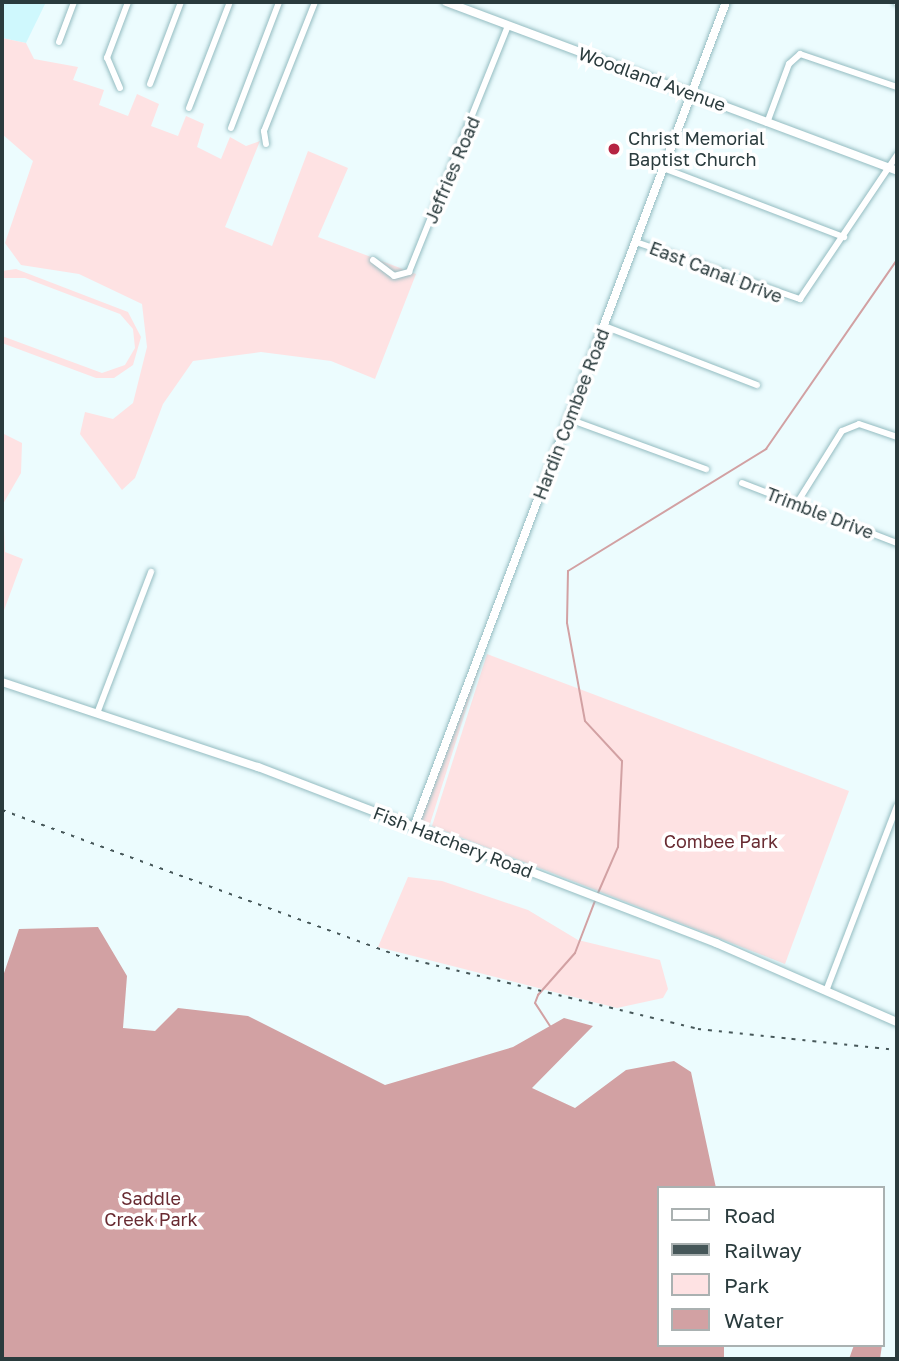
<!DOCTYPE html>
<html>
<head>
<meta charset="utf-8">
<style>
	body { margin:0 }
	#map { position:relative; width:899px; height:1361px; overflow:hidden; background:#ecfcfe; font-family:"Golos Text",sans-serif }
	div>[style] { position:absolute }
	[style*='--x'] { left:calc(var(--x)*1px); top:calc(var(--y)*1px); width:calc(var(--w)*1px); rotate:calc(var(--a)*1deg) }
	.built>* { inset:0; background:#cff8fd }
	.green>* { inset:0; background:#fee2e3 }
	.water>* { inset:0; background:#d2a1a3 }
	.stream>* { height:2px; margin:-1px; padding:0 1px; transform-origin:1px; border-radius:1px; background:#d2a1a3 }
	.roads { filter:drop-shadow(0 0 2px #94bcc1) drop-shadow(0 0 2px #94bcc1) }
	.street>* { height:6px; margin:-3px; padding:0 3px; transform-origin:3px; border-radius:3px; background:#fff }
	.secondary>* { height:8px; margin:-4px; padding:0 4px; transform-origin:4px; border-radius:4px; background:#fff }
	.rail>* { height:2px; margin-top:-1px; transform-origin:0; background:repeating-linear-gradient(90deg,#465759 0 3.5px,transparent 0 10.5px) }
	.dots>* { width:19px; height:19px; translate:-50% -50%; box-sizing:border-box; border:4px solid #fff; border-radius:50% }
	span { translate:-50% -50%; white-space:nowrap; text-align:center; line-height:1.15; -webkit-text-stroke:7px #fff; paint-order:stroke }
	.street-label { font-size:18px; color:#2a3b3d }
	.poi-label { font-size:18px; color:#2a3b3d }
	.left { translate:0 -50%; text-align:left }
	.park-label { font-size:18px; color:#692b32 }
	.frame { position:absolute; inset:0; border:4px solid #2a3b3d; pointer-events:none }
	.legend { position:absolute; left:657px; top:1186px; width:228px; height:161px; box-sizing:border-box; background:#fff; border:2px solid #aab1b1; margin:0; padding:9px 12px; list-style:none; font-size:21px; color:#2a3b3d }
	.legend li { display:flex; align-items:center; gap:14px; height:35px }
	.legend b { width:35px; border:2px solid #aab1b1 }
</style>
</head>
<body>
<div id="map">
	<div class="built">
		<i style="clip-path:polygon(2px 2px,46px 2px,26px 43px,2px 38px)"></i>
	</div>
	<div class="green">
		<i style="clip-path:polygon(2px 38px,26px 43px,34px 59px,78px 67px,73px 80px,104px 90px,99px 105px,128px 116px,137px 94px,159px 104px,151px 126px,178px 136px,186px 116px,204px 124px,197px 147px,221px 159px,230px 137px,246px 146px,260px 141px,225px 227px,272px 246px,308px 151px,348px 168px,318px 237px,416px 274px,375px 379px,331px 361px,261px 352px,193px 361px,163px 404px,135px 478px,122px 490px,80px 434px,85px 412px,113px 419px,133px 403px,147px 347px,142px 304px,79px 274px,21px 265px,5px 243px,33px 161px,2px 134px)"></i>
		<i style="clip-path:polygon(16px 269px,128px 312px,141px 337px,133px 365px,114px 378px,96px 378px,2px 343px,2px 336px,102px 373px,125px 365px,135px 348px,133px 329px,120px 314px,25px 278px,2px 278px,2px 271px)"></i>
		<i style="clip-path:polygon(2px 433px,22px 443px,21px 473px,3px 504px,5px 552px,23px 559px,3px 613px)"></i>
		<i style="clip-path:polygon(487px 654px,849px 791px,785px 964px,432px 826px)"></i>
		<i style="clip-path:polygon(483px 656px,429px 827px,570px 883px,419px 825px)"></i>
		<i style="clip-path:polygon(408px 877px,442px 881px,528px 910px,578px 940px,660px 960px,668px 989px,663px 998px,617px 1008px,378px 947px)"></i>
	</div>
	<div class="water">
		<i style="clip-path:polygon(98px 927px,127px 976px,123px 1028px,155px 1031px,178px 1008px,248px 1016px,385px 1085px,513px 1047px,564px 1018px,593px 1026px,532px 1088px,575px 1108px,626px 1070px,674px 1061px,691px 1072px,716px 1188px,659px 1188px,659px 1345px,724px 1345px,724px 1359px,2px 1359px,2px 979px,19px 929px)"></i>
		<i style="clip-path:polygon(854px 1345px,882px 1345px,880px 1359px,849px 1359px)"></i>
	</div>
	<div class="stream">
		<i style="--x:598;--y:893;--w:50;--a:-66.5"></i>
		<i style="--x:618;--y:847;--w:86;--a:-87.3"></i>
		<i style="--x:622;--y:761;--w:54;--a:-132.8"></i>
		<i style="--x:585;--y:721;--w:100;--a:-100.4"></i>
		<i style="--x:567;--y:623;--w:52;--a:-88.9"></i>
		<i style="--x:568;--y:571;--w:233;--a:-31.6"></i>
		<i style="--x:766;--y:449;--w:230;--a:-55.3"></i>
		<i style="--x:550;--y:1026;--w:27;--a:-123"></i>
		<i style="--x:535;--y:1003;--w:9;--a:-69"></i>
		<i style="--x:538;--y:995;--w:56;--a:-48.6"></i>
		<i style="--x:575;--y:953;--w:56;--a:-69"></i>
	</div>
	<div class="roads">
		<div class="street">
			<i style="--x:896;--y:2;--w:1;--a:0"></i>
			<i style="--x:59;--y:42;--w:43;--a:-69.4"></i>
			<i style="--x:150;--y:84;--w:88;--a:-69.3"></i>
			<i style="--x:120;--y:88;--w:33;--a:-113"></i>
			<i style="--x:107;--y:58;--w:60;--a:-69.4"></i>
			<i style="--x:189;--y:108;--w:114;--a:-68.9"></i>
			<i style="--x:767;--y:123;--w:63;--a:-69.6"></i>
			<i style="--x:789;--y:64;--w:15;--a:-42"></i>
			<i style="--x:800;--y:54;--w:102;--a:18.8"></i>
			<i style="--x:231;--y:128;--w:135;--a:-69.1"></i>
			<i style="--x:266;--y:144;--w:13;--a:-99"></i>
			<i style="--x:264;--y:131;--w:139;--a:-68.4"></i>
			<i style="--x:663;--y:168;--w:194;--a:20.9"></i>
			<i style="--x:636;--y:242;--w:174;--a:19.2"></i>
			<i style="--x:800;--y:299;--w:174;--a:-56"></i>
			<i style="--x:373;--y:260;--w:26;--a:37"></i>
			<i style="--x:394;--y:276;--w:16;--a:-15"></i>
			<i style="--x:409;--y:272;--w:265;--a:-68.1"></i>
			<i style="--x:604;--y:326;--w:164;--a:21.1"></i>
			<i style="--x:569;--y:419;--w:146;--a:20.1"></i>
			<i style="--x:742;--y:483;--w:166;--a:21.2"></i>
			<i style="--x:797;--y:503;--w:85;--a:-58"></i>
			<i style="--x:842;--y:431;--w:18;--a:-22"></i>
			<i style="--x:859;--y:424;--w:40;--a:18.9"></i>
			<i style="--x:98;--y:711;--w:149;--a:-69.1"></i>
			<i style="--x:826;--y:991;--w:198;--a:-69"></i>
		</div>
		<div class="secondary">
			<i style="--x:446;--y:2;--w:482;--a:20.5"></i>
			<i style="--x:2;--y:682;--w:270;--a:18.4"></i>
			<i style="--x:258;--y:767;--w:491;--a:21"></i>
			<i style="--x:716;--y:943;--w:197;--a:23.6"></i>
			<i style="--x:414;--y:827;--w:882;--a:-69.28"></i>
		</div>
	</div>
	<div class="rail">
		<i style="--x:2;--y:810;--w:429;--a:20.2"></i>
		<i style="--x:405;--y:958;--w:301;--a:13.6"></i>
		<i style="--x:698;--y:1029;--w:200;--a:6"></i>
	</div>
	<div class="dots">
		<i style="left:614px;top:149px;background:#b62442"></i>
	</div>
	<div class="street-label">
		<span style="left:652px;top:79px;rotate:20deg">Woodland Avenue</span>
		<span style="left:452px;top:170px;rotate:-67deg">Jeffries Road</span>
		<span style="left:716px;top:272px;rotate:21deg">East Canal Drive</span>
		<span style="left:571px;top:414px;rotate:-69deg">Hardin Combee Road</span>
		<span style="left:820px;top:513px;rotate:21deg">Trimble Drive</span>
		<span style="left:453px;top:842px;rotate:21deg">Fish Hatchery Road</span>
	</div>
	<div class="poi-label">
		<span class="left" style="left:628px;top:149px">Christ Memorial<br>Baptist Church</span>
	</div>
	<div class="park-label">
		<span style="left:721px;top:841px">Combee Park</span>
		<span style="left:151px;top:1209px">Saddle<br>Creek Park</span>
	</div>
	<div class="frame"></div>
	<ul class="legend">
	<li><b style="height:9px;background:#fff"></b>Road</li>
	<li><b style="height:9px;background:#465759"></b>Railway</li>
	<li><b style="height:19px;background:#fee2e3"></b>Park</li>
	<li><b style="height:19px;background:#d2a1a3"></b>Water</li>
	</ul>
</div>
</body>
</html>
